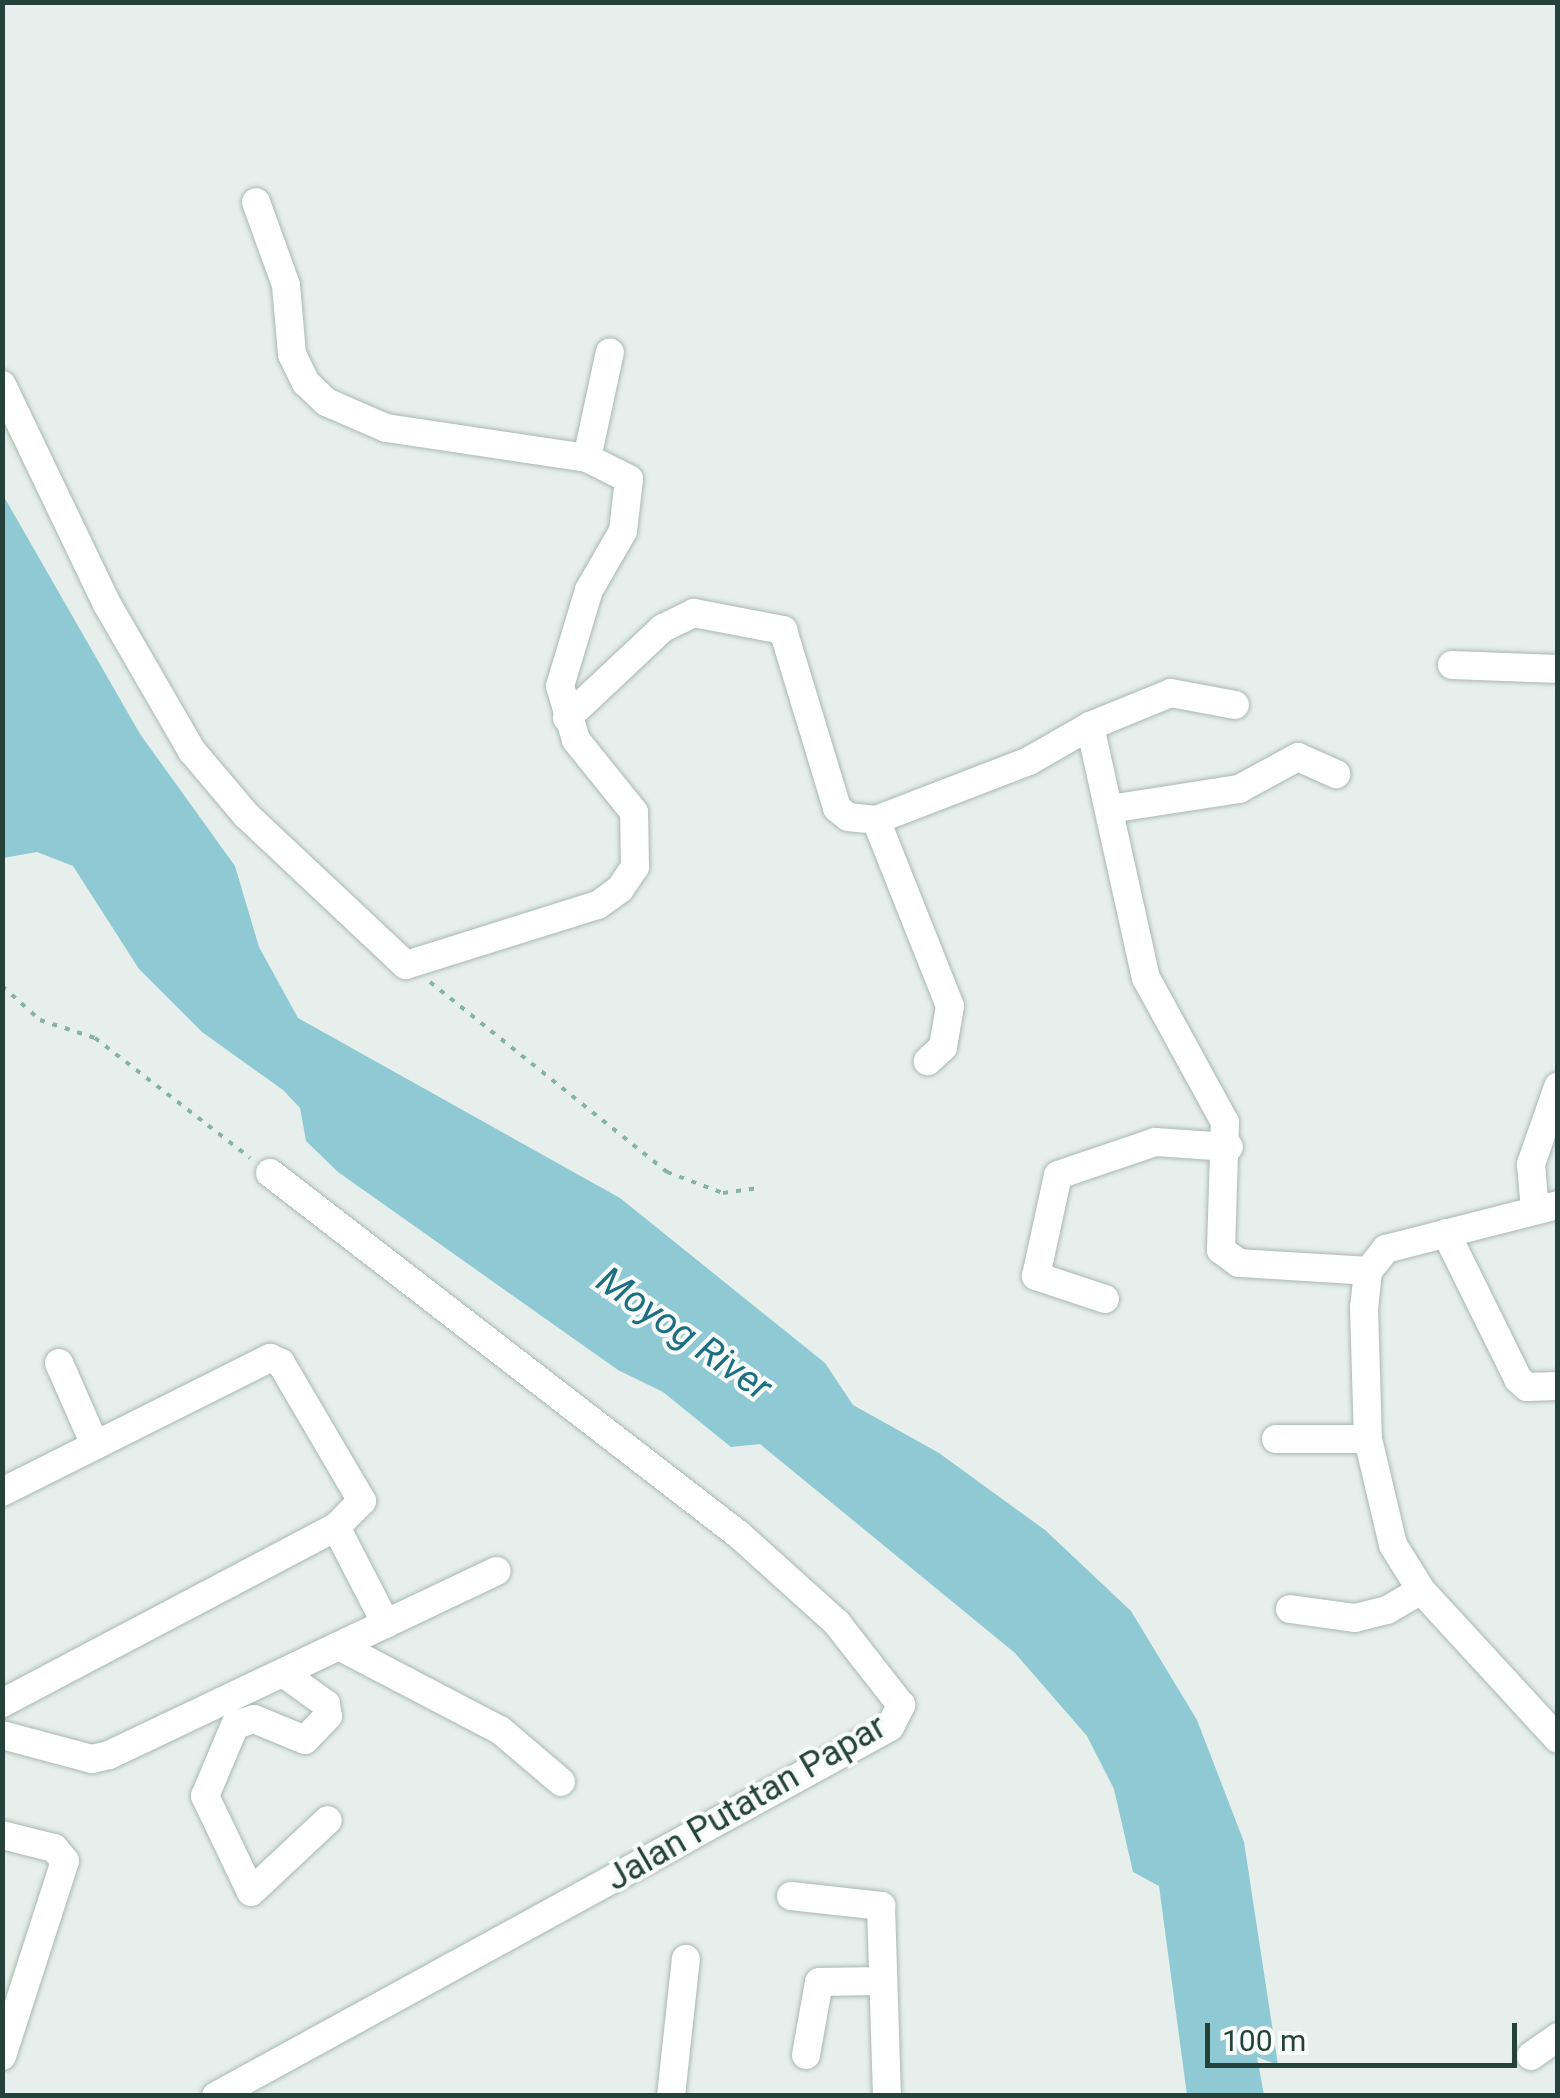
<!DOCTYPE html>
<html>
<head>
<meta charset="utf-8">
<style>
	body { margin:0 }
	#map { position:relative; width:1560px; height:2098px; overflow:hidden; background:#e6efeb; font-family:Roboto,sans-serif }
	div>[style] { position:absolute }
	[style*='--x'] { left:calc(var(--x)*1px); top:calc(var(--y)*1px); width:calc(var(--w)*1px); rotate:calc(var(--a)*1deg) }
	.water>* { inset:0; background:#8ec9d4 }
	.path>* { height:4px; margin-top:-2px; transform-origin:0; background:repeating-linear-gradient(90deg,#86b3a5 0 5px,transparent 0 13px) }
	.roads { filter:drop-shadow(0 0 2px #a8b8b2) drop-shadow(0 0 2px #a8b8b2) }
	.minor>* { height:28px; margin:-14px; padding:0 14px; transform-origin:14px; border-radius:14px; background:#fff }
	span { translate:-50% -50%; white-space:nowrap; text-align:center; line-height:1.15; -webkit-text-stroke:8px #f7fbf9; paint-order:stroke }
	.street-label { font-size:35px; color:#24423a }
	.water-label { font-size:38px; color:#1c6f80; font-style:italic }
	.frame { position:absolute; inset:0; border:5px solid #24423a; pointer-events:none }
	.scale { position:absolute; left:1205px; top:2023px; width:312px; height:45px; box-sizing:border-box; border:5px solid #24423a; border-top:0; padding-left:12px; font-size:30px; line-height:35px; white-space:nowrap; color:#24423a; -webkit-text-stroke:8px #f7fbf9; paint-order:stroke }
</style>
</head>
<body>
<div id="map">
	<div class="water">
		<i style="clip-path:polygon(3px 495px,140px 734px,235px 866px,259px 947px,298px 1018px,620px 1198px,825px 1363px,853px 1405px,939px 1453px,1045px 1530px,1131px 1611px,1197px 1720px,1244px 1842px,1278px 2065px,1257px 2057px,1264px 2095px,1187px 2095px,1159px 1886px,1133px 1872px,1114px 1789px,1087px 1736px,1015px 1653px,760px 1444px,731px 1447px,663px 1392px,618px 1370px,338px 1172px,306px 1141px,300px 1108px,283px 1090px,202px 1032px,139px 969px,73px 866px,37px 852px,3px 858px)"></i>
	</div>
	<div class="path">
		<i style="--x:430;--y:982;--w:304;--a:38.7"></i>
		<i style="--x:667;--y:1172;--w:60;--a:20.6"></i>
		<i style="--x:723;--y:1193;--w:34;--a:-8"></i>
		<i style="--x:2;--y:986;--w:51;--a:41.8"></i>
		<i style="--x:40;--y:1020;--w:58;--a:18.1"></i>
		<i style="--x:95;--y:1038;--w:196;--a:37.7"></i>
	</div>
	<div class="roads">
		<div class="minor">
			<i style="--x:2;--y:385;--w:243;--a:64.4"></i>
			<i style="--x:107;--y:604;--w:170;--a:60"></i>
			<i style="--x:192;--y:751;--w:84;--a:49.8"></i>
			<i style="--x:246;--y:815;--w:219;--a:43.2"></i>
			<i style="--x:406;--y:965;--w:201;--a:-17.4"></i>
			<i style="--x:598;--y:905;--w:27;--a:-36"></i>
			<i style="--x:620;--y:889;--w:27;--a:-56"></i>
			<i style="--x:635;--y:867;--w:55;--a:-91"></i>
			<i style="--x:634;--y:812;--w:92;--a:-128.9"></i>
			<i style="--x:576;--y:740;--w:56;--a:-106.5"></i>
			<i style="--x:560;--y:686;--w:100;--a:-73.2"></i>
			<i style="--x:589;--y:590;--w:68;--a:-60"></i>
			<i style="--x:623;--y:531;--w:52;--a:-83.4"></i>
			<i style="--x:629;--y:479;--w:47;--a:-153.4"></i>
			<i style="--x:587;--y:458;--w:203;--a:-171.5"></i>
			<i style="--x:386;--y:428;--w:65;--a:-156.6"></i>
			<i style="--x:326;--y:402;--w:28;--a:-136"></i>
			<i style="--x:306;--y:383;--w:32;--a:-116"></i>
			<i style="--x:292;--y:354;--w:69;--a:-95"></i>
			<i style="--x:286;--y:285;--w:88;--a:-109.9"></i>
			<i style="--x:587;--y:458;--w:108;--a:-77.8"></i>
			<i style="--x:1452;--y:665;--w:106;--a:2.2"></i>
			<i style="--x:567;--y:718;--w:132;--a:-43.2"></i>
			<i style="--x:663;--y:628;--w:34;--a:-26"></i>
			<i style="--x:694;--y:613;--w:91;--a:10.8"></i>
			<i style="--x:783;--y:630;--w:186;--a:73.1"></i>
			<i style="--x:837;--y:808;--w:14;--a:39"></i>
			<i style="--x:848;--y:817;--w:28;--a:6"></i>
			<i style="--x:876;--y:820;--w:164;--a:-21.1"></i>
			<i style="--x:1029;--y:761;--w:70;--a:-29.8"></i>
			<i style="--x:1090;--y:726;--w:258;--a:77.5"></i>
			<i style="--x:1146;--y:978;--w:164;--a:61.3"></i>
			<i style="--x:1225;--y:1122;--w:128;--a:91.8"></i>
			<i style="--x:1221;--y:1250;--w:22;--a:36"></i>
			<i style="--x:1239;--y:1263;--w:129;--a:3.5"></i>
			<i style="--x:1090;--y:726;--w:87;--a:-22.2"></i>
			<i style="--x:1171;--y:693;--w:65;--a:10.6"></i>
			<i style="--x:1110;--y:809;--w:131;--a:-8.8"></i>
			<i style="--x:1239;--y:789;--w:67;--a:-28.5"></i>
			<i style="--x:1298;--y:757;--w:42;--a:24.1"></i>
			<i style="--x:876;--y:820;--w:200;--a:68.3"></i>
			<i style="--x:950;--y:1006;--w:42;--a:99.7"></i>
			<i style="--x:943;--y:1047;--w:21;--a:137"></i>
			<i style="--x:1558;--y:1205;--w:178;--a:165.7"></i>
			<i style="--x:1386;--y:1249;--w:28;--a:129"></i>
			<i style="--x:1368;--y:1271;--w:36;--a:96"></i>
			<i style="--x:1364;--y:1307;--w:132;--a:88.3"></i>
			<i style="--x:1368;--y:1439;--w:109;--a:76.7"></i>
			<i style="--x:1393;--y:1545;--w:53;--a:58.1"></i>
			<i style="--x:1421;--y:1590;--w:202;--a:47.4"></i>
			<i style="--x:1535;--y:1210;--w:46;--a:-95"></i>
			<i style="--x:1531;--y:1164;--w:82;--a:-70.7"></i>
			<i style="--x:1446;--y:1233;--w:163;--a:63.7"></i>
			<i style="--x:1518;--y:1379;--w:12;--a:42"></i>
			<i style="--x:1527;--y:1387;--w:31;--a:-2"></i>
			<i style="--x:1105;--y:1299;--w:73;--a:-161.6"></i>
			<i style="--x:1036;--y:1276;--w:103;--a:-77.7"></i>
			<i style="--x:1058;--y:1175;--w:102;--a:-18.8"></i>
			<i style="--x:1155;--y:1142;--w:74;--a:3.9"></i>
			<i style="--x:59;--y:1363;--w:90;--a:66.3"></i>
			<i style="--x:1276;--y:1439;--w:92;--a:0"></i>
			<i style="--x:2;--y:1492;--w:300;--a:-26.6"></i>
			<i style="--x:270;--y:1358;--w:12;--a:24"></i>
			<i style="--x:281;--y:1363;--w:160;--a:59.6"></i>
			<i style="--x:362;--y:1501;--w:37;--a:135"></i>
			<i style="--x:336;--y:1527;--w:378;--a:152.2"></i>
			<i style="--x:336;--y:1527;--w:109;--a:62.7"></i>
			<i style="--x:1290;--y:1609;--w:66;--a:7.9"></i>
			<i style="--x:1355;--y:1618;--w:33;--a:-14"></i>
			<i style="--x:1387;--y:1610;--w:39;--a:-30"></i>
			<i style="--x:339;--y:1646;--w:182;--a:27.6"></i>
			<i style="--x:500;--y:1730;--w:80;--a:40.4"></i>
			<i style="--x:283;--y:1673;--w:53;--a:35.8"></i>
			<i style="--x:326;--y:1704;--w:12;--a:81"></i>
			<i style="--x:328;--y:1716;--w:33;--a:134"></i>
			<i style="--x:305;--y:1740;--w:55;--a:-157.6"></i>
			<i style="--x:254;--y:1719;--w:20;--a:162"></i>
			<i style="--x:235;--y:1725;--w:77;--a:112.9"></i>
			<i style="--x:205;--y:1796;--w:106;--a:64.4"></i>
			<i style="--x:251;--y:1892;--w:105;--a:-43.1"></i>
			<i style="--x:2;--y:1735;--w:93;--a:14.9"></i>
			<i style="--x:92;--y:1759;--w:17;--a:-13"></i>
			<i style="--x:109;--y:1755;--w:429;--a:-25.4"></i>
			<i style="--x:2;--y:1835;--w:54;--a:14"></i>
			<i style="--x:54;--y:1848;--w:17;--a:50"></i>
			<i style="--x:65;--y:1861;--w:205;--a:107.9"></i>
			<i style="--x:791;--y:1896;--w:91;--a:6.3"></i>
			<i style="--x:881;--y:1906;--w:190;--a:88.2"></i>
			<i style="--x:806;--y:2055;--w:74;--a:-79.9"></i>
			<i style="--x:819;--y:1982;--w:63;--a:-0.9"></i>
			<i style="--x:1531;--y:2056;--w:33;--a:-35"></i>
			<i style="--x:216;--y:2096;--w:768;--a:-28.7"></i>
			<i style="--x:890;--y:1727;--w:25;--a:-63"></i>
			<i style="--x:901;--y:1705;--w:104;--a:-128"></i>
			<i style="--x:837;--y:1623;--w:133;--a:-138"></i>
			<i style="--x:738;--y:1534;--w:591;--a:-142.35"></i>
			<i style="--x:671;--y:2096;--w:138;--a:-83.8"></i>
		</div>
	</div>
	<div class="street-label">
		<span style="left:746px;top:1803px;rotate:-30deg">Jalan Putatan Papar</span>
	</div>
	<div class="water-label">
		<span style="left:684px;top:1334px;rotate:35deg">Moyog River</span>
	</div>
	<div class="frame"></div>
	<div class="scale">100 m</div>
</div>
</body>
</html>
